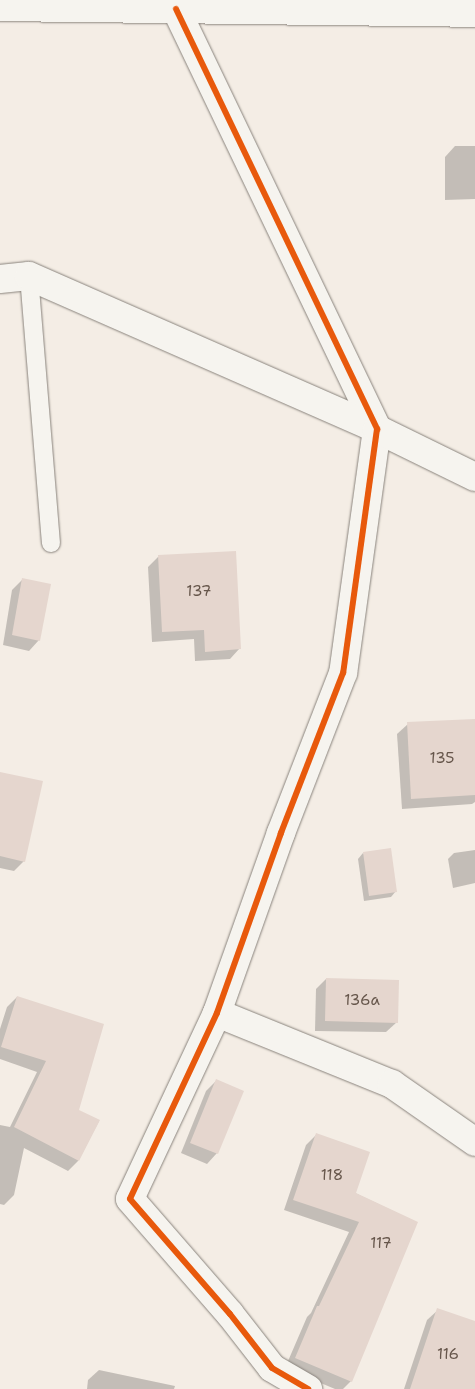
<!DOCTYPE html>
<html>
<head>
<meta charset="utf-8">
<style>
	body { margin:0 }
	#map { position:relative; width:475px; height:1389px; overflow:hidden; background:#f4ede5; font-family:"Shantell Sans",sans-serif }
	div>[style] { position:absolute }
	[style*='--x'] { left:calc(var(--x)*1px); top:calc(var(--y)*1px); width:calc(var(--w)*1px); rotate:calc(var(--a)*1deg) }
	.shadow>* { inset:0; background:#0003 }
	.building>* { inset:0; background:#e5d6ce }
	.roads { filter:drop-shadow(0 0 1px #89837c) drop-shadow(0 0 1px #89837c) }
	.service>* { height:18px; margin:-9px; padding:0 9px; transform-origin:9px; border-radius:9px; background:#f6f4ef }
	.minor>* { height:28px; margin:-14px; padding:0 14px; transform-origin:14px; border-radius:14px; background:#f6f4ef }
	.tertiary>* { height:28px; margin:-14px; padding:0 14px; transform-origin:14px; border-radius:14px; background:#f6f4ef }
	.cycleway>* { height:6px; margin:-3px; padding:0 3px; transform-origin:3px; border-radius:3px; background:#e8590c }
	span { translate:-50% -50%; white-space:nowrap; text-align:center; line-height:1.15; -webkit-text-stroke:4px #fbf7ec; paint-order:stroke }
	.number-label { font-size:15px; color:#66564b }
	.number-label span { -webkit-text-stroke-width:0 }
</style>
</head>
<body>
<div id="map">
	<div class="shadow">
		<i style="clip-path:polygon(455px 146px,475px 146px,475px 199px,445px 200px,445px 157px)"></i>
		<i style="clip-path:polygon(234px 552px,240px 648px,230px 659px,195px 661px,194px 639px,152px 642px,148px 567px,158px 557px)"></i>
		<i style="clip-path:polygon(22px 580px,39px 640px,29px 651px,3px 645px,12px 590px)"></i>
		<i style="clip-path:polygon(475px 720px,475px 802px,472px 804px,402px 809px,397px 734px,408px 724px)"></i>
		<i style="clip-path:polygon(0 773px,24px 861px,14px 871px,0 868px)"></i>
		<i style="clip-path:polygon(475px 850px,475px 883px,453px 888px,448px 859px,454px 853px)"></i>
		<i style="clip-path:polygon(363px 853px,396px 891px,391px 897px,364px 901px,358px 859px)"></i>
		<i style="clip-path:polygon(326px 979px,397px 1022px,386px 1032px,315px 1031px,316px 989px)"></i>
		<i style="clip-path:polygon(17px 997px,77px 1110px,99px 1121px,78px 1161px,68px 1171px,24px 1148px,14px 1195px,4px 1205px,0 1204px,0 1125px,10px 1127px,37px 1072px,0 1059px,0 1029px,7px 1007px)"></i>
		<i style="clip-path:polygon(216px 1081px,217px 1153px,207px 1164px,181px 1153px,206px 1091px)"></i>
		<i style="clip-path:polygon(316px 1135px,355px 1193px,416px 1222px,351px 1381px,343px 1389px,335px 1389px,285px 1368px,307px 1317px,311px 1313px,349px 1232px,284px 1210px,306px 1145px)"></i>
		<i style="clip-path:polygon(438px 1310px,475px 1322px,475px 1389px,404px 1389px,427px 1320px)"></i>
		<i style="clip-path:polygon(99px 1370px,175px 1386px,174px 1389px,87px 1389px,88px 1380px)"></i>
	</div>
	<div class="building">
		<i style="clip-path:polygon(236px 551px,241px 649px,205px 652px,204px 630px,162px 632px,158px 555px)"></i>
		<i style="clip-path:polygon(22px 578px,51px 584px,40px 641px,12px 635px)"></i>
		<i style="clip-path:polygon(475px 719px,475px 795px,411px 799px,407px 722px)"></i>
		<i style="clip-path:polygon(0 772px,43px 781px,25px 862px,0 856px)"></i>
		<i style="clip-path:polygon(391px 848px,397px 892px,369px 896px,363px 852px)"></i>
		<i style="clip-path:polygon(326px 978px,399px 980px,398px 1023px,325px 1021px)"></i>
		<i style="clip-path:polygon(17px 996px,104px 1024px,79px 1110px,100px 1120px,79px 1161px,14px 1127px,46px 1061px,1px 1047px)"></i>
		<i style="clip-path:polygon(216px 1079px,244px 1091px,218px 1154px,190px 1143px)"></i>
		<i style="clip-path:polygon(316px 1133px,370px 1152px,356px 1193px,418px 1222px,352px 1382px,295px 1358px,317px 1306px,319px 1306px,359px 1222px,293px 1200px)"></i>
		<i style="clip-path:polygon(437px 1308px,475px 1321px,475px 1389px,410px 1389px)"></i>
	</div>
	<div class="roads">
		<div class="service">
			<i style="--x:29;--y:276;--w:268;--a:85.3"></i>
		</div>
		<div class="minor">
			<i style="--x:176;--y:9;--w:466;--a:64.4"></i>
			<i style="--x:377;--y:429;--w:246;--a:97.9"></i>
			<i style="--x:343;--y:673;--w:172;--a:111.2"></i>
			<i style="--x:281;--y:833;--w:191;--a:109.6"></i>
			<i style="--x:217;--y:1013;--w:205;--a:115.1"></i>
			<i style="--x:130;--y:1199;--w:152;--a:49"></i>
			<i style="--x:230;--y:1314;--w:68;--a:52.1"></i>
			<i style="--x:272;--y:1368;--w:42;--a:30.3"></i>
			<i style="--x:0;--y:279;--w:29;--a:-6"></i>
			<i style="--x:29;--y:276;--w:380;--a:23.7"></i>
			<i style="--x:377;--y:429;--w:109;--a:26.1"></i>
			<i style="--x:217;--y:1013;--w:189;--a:22.1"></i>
			<i style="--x:392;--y:1084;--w:101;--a:34.9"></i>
		</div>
		<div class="tertiary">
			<i style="--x:0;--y:7;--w:475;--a:0.7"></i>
		</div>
	</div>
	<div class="cycleway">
		<i style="--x:176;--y:9;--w:466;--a:64.4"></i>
		<i style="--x:377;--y:429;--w:246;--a:97.9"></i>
		<i style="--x:343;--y:673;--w:172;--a:111.2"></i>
		<i style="--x:281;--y:833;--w:191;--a:109.6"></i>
		<i style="--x:217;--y:1013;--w:205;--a:115.1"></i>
		<i style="--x:130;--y:1199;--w:152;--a:49"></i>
		<i style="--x:230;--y:1314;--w:68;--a:52.1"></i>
		<i style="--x:272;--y:1368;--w:42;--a:30.3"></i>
	</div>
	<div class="number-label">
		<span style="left:199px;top:592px">137</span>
		<span style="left:442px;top:759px">135</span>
		<span style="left:362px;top:1001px">136а</span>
		<span style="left:332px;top:1176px">118</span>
		<span style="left:381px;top:1244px">117</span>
		<span style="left:448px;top:1355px">116</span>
	</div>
</div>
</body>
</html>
